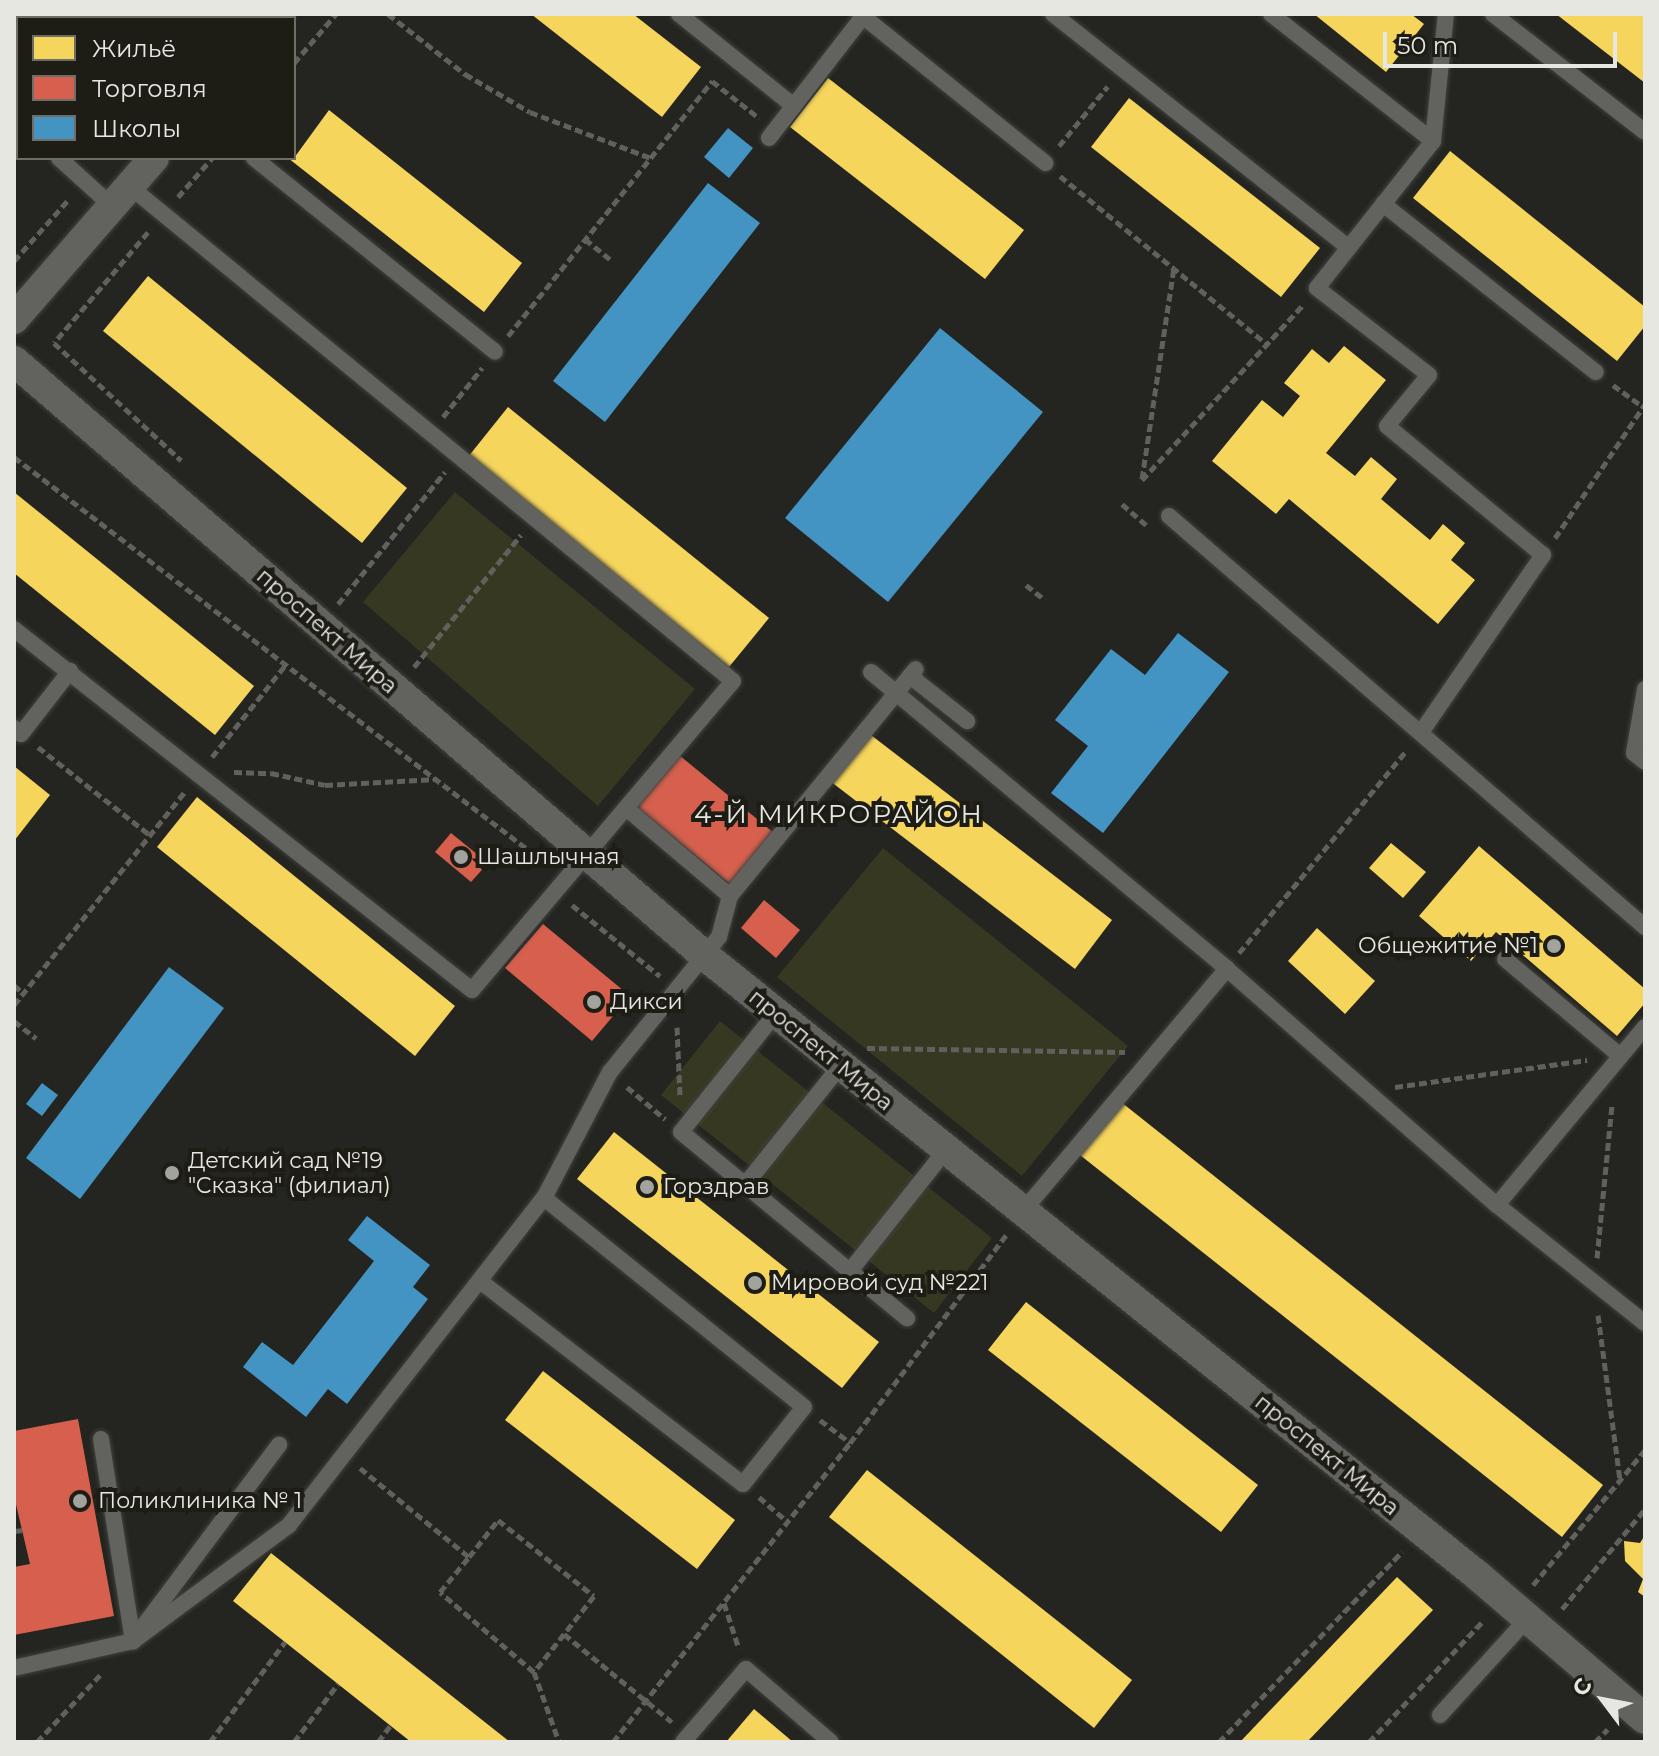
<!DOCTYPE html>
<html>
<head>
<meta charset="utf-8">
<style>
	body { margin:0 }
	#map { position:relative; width:1659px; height:1756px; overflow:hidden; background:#242420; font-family:Montserrat,sans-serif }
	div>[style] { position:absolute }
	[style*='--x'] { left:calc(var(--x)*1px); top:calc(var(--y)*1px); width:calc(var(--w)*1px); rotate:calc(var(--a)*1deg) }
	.green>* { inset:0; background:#373821 }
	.homes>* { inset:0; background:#f6d55c }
	.shops>* { inset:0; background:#d6604d }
	.schools>* { inset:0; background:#4393c3 }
	.path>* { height:5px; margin-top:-2.5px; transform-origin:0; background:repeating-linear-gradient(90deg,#60605d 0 8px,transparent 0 12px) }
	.roads { filter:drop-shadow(0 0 2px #41413d) drop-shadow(0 0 2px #41413d) }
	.service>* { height:16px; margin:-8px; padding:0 8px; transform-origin:8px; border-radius:8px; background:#62635f }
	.minor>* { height:30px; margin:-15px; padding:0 15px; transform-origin:15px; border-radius:15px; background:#62635f }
	.dots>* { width:22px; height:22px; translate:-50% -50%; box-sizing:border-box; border:4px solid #1d1d15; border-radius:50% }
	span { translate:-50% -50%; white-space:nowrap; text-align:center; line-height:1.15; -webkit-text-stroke:8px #1d1d15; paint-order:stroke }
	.street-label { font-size:22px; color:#e7e7e2 }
	.poi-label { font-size:22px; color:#e7e7e2 }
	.left { translate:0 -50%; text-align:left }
	.right { translate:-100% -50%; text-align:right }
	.quarter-label { font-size:26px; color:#e7e7e2; letter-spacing:2px }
	.frame { position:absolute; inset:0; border:16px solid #e7e7e2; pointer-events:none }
	.legend { position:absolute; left:16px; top:16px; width:280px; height:144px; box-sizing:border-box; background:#1d1d15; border:2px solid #6e6e67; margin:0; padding:10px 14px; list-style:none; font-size:24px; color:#e7e7e2 }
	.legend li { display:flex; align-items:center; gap:16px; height:40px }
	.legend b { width:40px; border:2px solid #6e6e67 }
	.north { position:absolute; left:1563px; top:1660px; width:80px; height:80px; -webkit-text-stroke:6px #1d1d15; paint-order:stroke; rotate:302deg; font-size:22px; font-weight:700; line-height:32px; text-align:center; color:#e7e7e2 }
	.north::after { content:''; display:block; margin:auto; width:28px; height:36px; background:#e7e7e2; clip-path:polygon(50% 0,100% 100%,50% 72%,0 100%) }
	.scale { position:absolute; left:1383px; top:32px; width:234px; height:36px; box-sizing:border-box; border:4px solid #e7e7e2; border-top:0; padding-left:10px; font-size:24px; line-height:28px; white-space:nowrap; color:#e7e7e2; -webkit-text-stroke:6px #1d1d15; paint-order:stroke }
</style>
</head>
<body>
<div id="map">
	<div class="green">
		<i style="clip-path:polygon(455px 492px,695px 689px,598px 806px,363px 602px)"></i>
		<i style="clip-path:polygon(883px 848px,1128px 1046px,1022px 1176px,777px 977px)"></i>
		<i style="clip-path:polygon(720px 1021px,992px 1238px,934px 1313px,661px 1095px)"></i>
	</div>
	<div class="homes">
		<i style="clip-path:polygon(51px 14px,140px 14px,144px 18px,55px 18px)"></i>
		<i style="clip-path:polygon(531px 14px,633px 14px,701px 67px,662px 117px)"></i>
		<i style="clip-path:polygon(1314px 14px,1411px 14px,1424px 24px,1386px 72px)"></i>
		<i style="clip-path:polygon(1556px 14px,1645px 14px,1645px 83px)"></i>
		<i style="clip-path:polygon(828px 78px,1024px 230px,985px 279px,790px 127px)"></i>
		<i style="clip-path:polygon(1129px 98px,1320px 248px,1281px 297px,1091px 147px)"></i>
		<i style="clip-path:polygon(329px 110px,522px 263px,484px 312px,288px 158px,294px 158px)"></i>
		<i style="clip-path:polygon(1450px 151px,1645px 307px,1645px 326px,1617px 361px,1413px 198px)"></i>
		<i style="clip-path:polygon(148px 276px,407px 488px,362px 543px,103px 331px)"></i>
		<i style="clip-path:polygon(1344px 346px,1386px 380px,1326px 453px,1355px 476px,1371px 457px,1397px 479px,1381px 499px,1430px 540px,1443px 524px,1465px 543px,1451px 560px,1475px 580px,1438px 624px,1289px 499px,1276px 514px,1212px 461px,1262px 400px,1283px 417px,1300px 396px,1284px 383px,1312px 349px,1329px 363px)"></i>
		<i style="clip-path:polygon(508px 407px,769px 618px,729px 667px,468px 457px)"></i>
		<i style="clip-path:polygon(14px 492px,254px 686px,215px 735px,14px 573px)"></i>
		<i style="clip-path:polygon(867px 732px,1112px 920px,1075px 969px,830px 781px)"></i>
		<i style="clip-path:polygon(14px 766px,50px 795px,14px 841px)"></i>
		<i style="clip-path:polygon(197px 797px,455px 1006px,415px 1056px,157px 847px)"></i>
		<i style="clip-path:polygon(1391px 843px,1426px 872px,1403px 898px,1369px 868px)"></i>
		<i style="clip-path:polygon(1479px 846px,1645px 989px,1645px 1003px,1617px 1036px,1496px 932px,1471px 961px,1419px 916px)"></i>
		<i style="clip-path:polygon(1317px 928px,1375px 981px,1345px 1014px,1288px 961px)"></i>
		<i style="clip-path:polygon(1121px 1102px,1603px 1485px,1562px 1537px,1080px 1155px)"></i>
		<i style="clip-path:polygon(614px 1132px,879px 1342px,842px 1388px,577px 1179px)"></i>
		<i style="clip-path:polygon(1026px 1302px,1258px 1485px,1221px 1532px,988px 1350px)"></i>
		<i style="clip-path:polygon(543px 1371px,735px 1520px,697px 1569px,505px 1420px)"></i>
		<i style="clip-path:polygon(867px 1470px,1132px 1680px,1094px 1728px,829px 1517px)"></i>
		<i style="clip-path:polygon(1645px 1535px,1645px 1597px,1638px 1592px,1643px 1579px,1625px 1561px,1624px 1541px,1640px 1543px)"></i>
		<i style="clip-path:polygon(271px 1553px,510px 1742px,411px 1742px,338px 1684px,233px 1601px)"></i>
		<i style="clip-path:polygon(1397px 1577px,1433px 1610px,1307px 1742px,1240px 1742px)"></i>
		<i style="clip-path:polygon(754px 1709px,793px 1742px,726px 1742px)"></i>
	</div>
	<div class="shops">
		<i style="clip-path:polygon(679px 755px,774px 833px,731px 885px,637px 807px)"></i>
		<i style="clip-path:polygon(451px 833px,488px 863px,471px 882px,435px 852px)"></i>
		<i style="clip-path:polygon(764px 900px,800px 930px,776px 958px,741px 928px)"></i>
		<i style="clip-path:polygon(543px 924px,630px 996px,592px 1041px,505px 968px)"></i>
		<i style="clip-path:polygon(78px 1419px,114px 1616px,14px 1635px,14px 1567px,30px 1564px,14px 1496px,14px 1431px)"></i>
	</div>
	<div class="schools">
		<i style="clip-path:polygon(728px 128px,753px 148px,729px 178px,704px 157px)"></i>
		<i style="clip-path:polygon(708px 183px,760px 223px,605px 422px,553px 381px)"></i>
		<i style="clip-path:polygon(940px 328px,1043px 412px,888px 602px,785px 518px)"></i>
		<i style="clip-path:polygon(1178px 633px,1229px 672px,1103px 833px,1051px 793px,1088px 746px,1055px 720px,1111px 649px,1145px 675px)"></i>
		<i style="clip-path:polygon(169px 967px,224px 1008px,80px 1199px,26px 1158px)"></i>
		<i style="clip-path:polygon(42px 1083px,58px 1095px,42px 1116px,26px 1104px)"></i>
		<i style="clip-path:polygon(367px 1216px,430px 1265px,413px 1287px,428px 1299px,347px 1404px,328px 1389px,306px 1417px,243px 1367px,262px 1342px,293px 1365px,374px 1261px,348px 1240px)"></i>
	</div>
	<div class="path">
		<i style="--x:388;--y:14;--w:98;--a:37.9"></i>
		<i style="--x:465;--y:74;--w:75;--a:30.3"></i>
		<i style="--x:530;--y:112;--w:129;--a:20.8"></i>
		<i style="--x:294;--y:63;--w:65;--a:-49.4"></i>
		<i style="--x:1059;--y:146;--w:77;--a:-50.8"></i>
		<i style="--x:1060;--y:176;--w:269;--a:39.1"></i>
		<i style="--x:178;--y:197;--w:52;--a:-48.9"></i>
		<i style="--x:148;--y:232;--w:145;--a:130.3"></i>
		<i style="--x:54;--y:343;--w:173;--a:42.7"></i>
		<i style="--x:585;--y:239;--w:32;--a:39"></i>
		<i style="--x:14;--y:261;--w:83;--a:-48.4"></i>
		<i style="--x:508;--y:336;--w:327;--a:-51.3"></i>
		<i style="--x:712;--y:81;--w:60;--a:38.2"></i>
		<i style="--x:1613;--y:385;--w:37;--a:36"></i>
		<i style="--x:443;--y:417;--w:63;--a:-51.5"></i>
		<i style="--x:14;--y:457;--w:672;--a:37.38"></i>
		<i style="--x:1142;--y:479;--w:213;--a:-81.4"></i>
		<i style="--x:1142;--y:480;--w:238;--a:-47.4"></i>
		<i style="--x:1122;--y:504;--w:33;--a:41"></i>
		<i style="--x:1555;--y:538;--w:161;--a:-56.1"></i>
		<i style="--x:1026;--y:585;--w:24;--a:38"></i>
		<i style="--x:338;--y:604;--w:170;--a:-51"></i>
		<i style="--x:414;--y:667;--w:170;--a:-51"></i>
		<i style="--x:38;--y:747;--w:142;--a:38.2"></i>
		<i style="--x:212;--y:757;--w:120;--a:-51.4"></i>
		<i style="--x:234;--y:772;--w:37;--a:2"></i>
		<i style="--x:271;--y:773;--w:55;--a:12.5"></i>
		<i style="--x:325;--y:785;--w:112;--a:-3.1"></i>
		<i style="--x:572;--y:905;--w:113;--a:38.9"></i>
		<i style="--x:1239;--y:953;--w:262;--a:-50.4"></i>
		<i style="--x:14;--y:985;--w:12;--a:42"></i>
		<i style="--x:14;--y:1005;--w:275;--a:-51.3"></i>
		<i style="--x:14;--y:1021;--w:28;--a:38"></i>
		<i style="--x:677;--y:1027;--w:70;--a:87.5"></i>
		<i style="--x:867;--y:1048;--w:258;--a:0.9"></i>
		<i style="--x:627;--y:1087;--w:50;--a:40.1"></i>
		<i style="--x:1395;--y:1087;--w:194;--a:-8"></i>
		<i style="--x:1597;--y:1258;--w:155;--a:-84.4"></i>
		<i style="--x:1598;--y:1315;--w:166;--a:82.4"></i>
		<i style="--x:820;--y:1420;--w:38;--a:37"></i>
		<i style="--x:850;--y:1443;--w:260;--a:-53.1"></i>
		<i style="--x:360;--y:1468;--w:141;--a:39.2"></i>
		<i style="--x:469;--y:1557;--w:47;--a:-51.9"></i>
		<i style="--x:498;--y:1520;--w:122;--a:38.4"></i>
		<i style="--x:594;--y:1596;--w:97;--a:128.3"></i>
		<i style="--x:534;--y:1672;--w:123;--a:-139.6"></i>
		<i style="--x:440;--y:1592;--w:45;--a:-50.4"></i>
		<i style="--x:759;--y:1497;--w:38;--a:41"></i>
		<i style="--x:14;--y:1531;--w:10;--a:-6"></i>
		<i style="--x:1533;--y:1585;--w:175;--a:-50.3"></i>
		<i style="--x:724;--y:1603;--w:48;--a:71.9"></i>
		<i style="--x:1562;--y:1609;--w:130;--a:-50.3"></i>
		<i style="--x:564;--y:1634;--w:139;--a:39.2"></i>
		<i style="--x:534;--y:1672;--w:74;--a:70.3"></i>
		<i style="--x:37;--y:1742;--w:95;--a:-46.7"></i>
		<i style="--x:210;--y:1742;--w:125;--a:-53.1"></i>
		<i style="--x:294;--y:1742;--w:73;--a:-52.8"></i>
		<i style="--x:378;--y:1742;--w:20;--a:-53"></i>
		<i style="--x:613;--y:1742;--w:382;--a:-51.6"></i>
		<i style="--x:1219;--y:1742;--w:264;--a:-46.1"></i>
		<i style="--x:1369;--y:1742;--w:166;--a:-46.7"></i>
		<i style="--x:1595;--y:1742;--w:18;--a:-45"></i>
	</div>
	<div class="roads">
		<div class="service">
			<i style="--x:189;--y:14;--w:6;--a:45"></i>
			<i style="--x:679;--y:14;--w:147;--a:38.7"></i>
			<i style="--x:860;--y:14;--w:238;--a:38.8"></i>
			<i style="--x:1053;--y:14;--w:377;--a:38.3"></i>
			<i style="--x:1271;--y:14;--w:206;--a:38.1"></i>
			<i style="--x:1493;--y:14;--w:192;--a:37.8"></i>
			<i style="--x:14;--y:21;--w:6;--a:45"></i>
			<i style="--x:14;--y:117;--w:6;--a:45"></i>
			<i style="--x:769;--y:138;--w:157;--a:-52.3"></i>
			<i style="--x:59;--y:158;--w:72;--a:42.2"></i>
			<i style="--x:254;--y:158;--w:309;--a:38.8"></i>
			<i style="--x:1383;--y:204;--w:271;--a:38.3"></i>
			<i style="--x:1169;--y:516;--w:629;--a:40.81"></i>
			<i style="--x:14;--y:629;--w:583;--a:38.25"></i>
			<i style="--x:472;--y:990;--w:404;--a:-49.8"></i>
			<i style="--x:733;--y:681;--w:781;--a:-140.66"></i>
			<i style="--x:871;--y:672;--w:464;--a:39.8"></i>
			<i style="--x:1227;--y:969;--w:359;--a:41.2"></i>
			<i style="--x:1497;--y:1205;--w:189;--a:38.6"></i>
			<i style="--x:910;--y:676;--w:73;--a:38.3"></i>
			<i style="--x:1645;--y:689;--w:65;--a:99.8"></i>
			<i style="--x:1634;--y:753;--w:14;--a:39"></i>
			<i style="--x:14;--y:728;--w:9;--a:41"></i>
			<i style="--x:21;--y:734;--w:80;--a:-52.1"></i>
			<i style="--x:1422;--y:731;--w:214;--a:-55.5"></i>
			<i style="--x:1543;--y:555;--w:202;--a:-140.4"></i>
			<i style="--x:1387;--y:426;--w:66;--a:-50.5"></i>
			<i style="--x:1429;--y:375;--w:142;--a:-142.2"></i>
			<i style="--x:1317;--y:288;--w:187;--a:-51.7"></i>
			<i style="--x:1433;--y:141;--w:128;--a:-84.2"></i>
			<i style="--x:626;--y:808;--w:136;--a:40.2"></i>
			<i style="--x:1505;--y:959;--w:149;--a:40.1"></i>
			<i style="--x:776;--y:1013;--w:152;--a:128.6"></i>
			<i style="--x:681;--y:1132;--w:293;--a:39.5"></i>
			<i style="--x:745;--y:1185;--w:154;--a:-51.3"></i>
			<i style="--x:1497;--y:1205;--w:231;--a:-50.3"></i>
			<i style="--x:1023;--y:1211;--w:317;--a:-49.9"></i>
			<i style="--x:850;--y:1271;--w:154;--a:-51.6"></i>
			<i style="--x:480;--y:1281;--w:332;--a:37.7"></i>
			<i style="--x:743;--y:1484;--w:98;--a:-51.6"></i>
			<i style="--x:804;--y:1407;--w:334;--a:-141.2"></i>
			<i style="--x:101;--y:1439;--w:205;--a:81"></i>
			<i style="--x:145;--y:1624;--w:224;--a:-53.2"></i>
			<i style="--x:14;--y:1668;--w:122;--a:-12.8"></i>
			<i style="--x:133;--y:1641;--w:194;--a:-36.6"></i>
			<i style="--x:289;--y:1525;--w:415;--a:-52.1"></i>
			<i style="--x:544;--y:1198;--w:142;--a:-62.4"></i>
			<i style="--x:610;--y:1072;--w:174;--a:-51.1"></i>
			<i style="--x:719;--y:937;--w:42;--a:-75"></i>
			<i style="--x:730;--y:896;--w:293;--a:-50.7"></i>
			<i style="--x:1440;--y:1715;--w:131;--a:-47.8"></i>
			<i style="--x:683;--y:1742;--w:96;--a:-49.2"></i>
			<i style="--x:746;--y:1669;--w:112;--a:40.7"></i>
		</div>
		<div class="minor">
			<i style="--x:276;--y:18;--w:5;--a:-53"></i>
			<i style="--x:14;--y:319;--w:213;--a:-49"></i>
			<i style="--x:14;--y:361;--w:910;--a:40.72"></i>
			<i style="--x:704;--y:955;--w:991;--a:38.73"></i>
			<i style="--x:1477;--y:1575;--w:221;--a:40.6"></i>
		</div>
	</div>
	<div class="dots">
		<i style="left:461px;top:857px;background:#a3a39e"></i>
		<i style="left:1554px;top:946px;background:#a3a39e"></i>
		<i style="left:594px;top:1002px;background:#a3a39e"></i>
		<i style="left:172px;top:1173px;background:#a3a39e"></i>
		<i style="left:647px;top:1187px;background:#a3a39e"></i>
		<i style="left:755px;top:1283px;background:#a3a39e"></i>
		<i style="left:80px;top:1501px;background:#a3a39e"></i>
	</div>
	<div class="street-label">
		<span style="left:327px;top:631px;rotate:41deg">проспект Мира</span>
		<span style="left:821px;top:1050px;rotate:39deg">проспект Мира</span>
		<span style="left:1327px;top:1455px;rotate:39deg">проспект Мира</span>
	</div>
	<div class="poi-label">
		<span class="left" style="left:477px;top:857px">Шашлычная</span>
		<span class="right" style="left:1538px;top:946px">Общежитие №1</span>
		<span class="left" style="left:610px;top:1002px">Дикси</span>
		<span class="left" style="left:188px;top:1173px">Детский сад №19<br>"Сказка" (филиал)</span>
		<span class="left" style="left:663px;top:1187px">Горздрав</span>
		<span class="left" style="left:771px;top:1283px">Мировой суд №221</span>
		<span class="left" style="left:98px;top:1501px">Поликлиника № 1</span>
	</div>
	<div class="quarter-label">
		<span style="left:839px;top:815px">4-Й МИКРОРАЙОН</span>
	</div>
	<div class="frame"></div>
	<ul class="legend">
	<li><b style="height:22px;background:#f6d55c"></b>Жильё</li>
	<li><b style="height:22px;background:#d6604d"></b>Торговля</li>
	<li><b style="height:22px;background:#4393c3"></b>Школы</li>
	</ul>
	<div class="north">С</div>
	<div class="scale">50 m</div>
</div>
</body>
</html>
